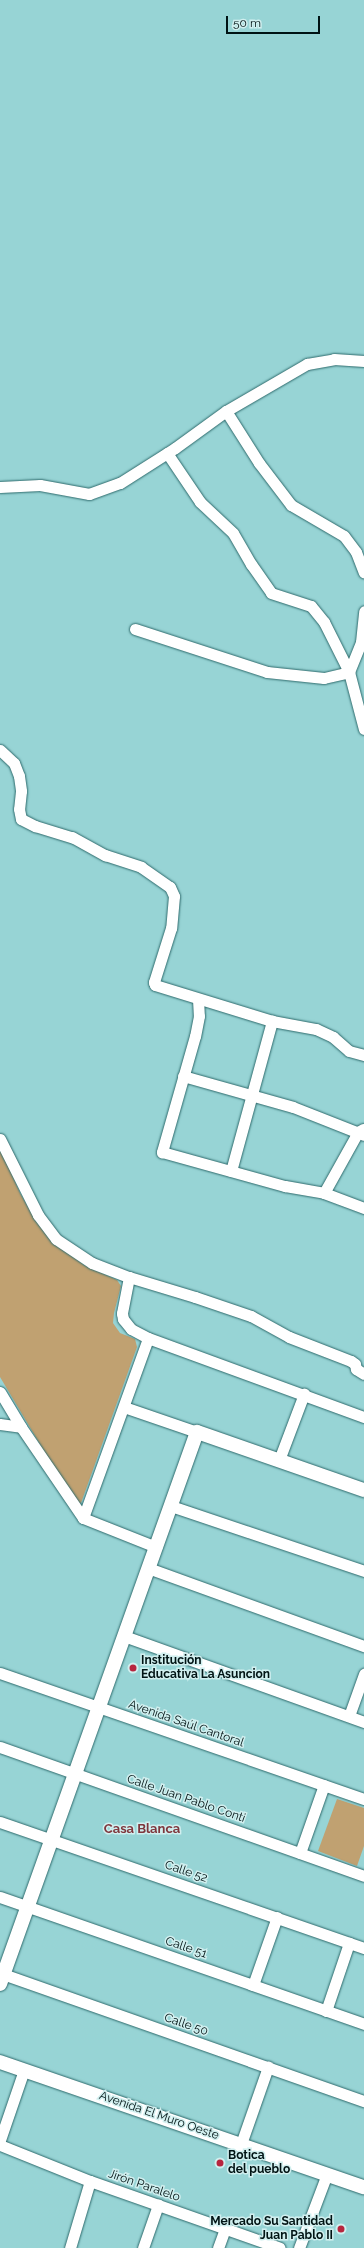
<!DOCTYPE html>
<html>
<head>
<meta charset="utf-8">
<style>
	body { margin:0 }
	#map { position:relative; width:364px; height:2248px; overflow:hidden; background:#97d4d5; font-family:Raleway,sans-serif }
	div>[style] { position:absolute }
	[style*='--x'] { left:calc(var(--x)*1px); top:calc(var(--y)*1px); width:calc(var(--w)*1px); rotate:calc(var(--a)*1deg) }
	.green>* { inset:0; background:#c0a171 }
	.roads { filter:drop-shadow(0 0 1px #2e6a6c) drop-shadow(0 0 1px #2e6a6c) }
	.minor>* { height:11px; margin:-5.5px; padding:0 5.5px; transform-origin:5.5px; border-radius:5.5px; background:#fff }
	.tertiary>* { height:14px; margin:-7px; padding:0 7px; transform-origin:7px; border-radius:7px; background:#fff }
	.dots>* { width:11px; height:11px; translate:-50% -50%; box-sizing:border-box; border:2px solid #d1efef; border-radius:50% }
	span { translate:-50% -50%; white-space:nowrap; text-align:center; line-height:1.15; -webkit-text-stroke:3px #d1efef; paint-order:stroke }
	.poi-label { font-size:12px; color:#001314; font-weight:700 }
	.left { translate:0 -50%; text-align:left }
	.right { translate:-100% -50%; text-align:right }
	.street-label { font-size:12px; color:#001314 }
	.neighbourhood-label { font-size:13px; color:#7e363c; font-weight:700 }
	.scale { position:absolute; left:226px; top:16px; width:94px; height:18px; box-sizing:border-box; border:2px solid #001314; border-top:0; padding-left:5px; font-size:12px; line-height:14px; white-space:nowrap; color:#001314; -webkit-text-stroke:3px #d1efef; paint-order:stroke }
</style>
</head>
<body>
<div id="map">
	<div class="green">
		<i style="clip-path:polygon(0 1147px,20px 1193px,35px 1219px,53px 1241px,84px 1265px,117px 1280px,121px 1286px,114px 1313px,113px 1323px,120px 1333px,135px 1339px,137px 1347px,81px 1503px,76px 1505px,0 1377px)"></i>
		<i style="clip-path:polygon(337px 1799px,364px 1808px,364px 1846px,357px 1866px,318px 1851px)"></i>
	</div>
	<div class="roads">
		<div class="minor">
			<i style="--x:226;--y:411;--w:62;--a:57.6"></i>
			<i style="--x:259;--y:463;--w:53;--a:52.7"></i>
			<i style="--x:291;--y:505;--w:61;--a:30.3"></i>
			<i style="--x:344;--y:536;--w:20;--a:53"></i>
			<i style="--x:356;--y:552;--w:22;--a:69"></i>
			<i style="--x:167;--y:453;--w:59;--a:56"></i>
			<i style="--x:200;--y:502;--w:45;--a:43.2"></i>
			<i style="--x:233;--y:533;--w:36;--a:60"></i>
			<i style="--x:251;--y:564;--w:35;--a:55"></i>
			<i style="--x:271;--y:593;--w:42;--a:18"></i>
			<i style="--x:311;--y:606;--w:21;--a:51"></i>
			<i style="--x:324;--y:622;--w:56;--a:63.4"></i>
			<i style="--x:349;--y:672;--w:59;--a:75.3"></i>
			<i style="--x:0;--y:487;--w:40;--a:-2.9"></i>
			<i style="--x:40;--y:485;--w:50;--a:10.4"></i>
			<i style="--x:89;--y:494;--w:33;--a:-20"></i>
			<i style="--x:120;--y:483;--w:65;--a:-32.5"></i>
			<i style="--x:175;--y:448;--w:63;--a:-36"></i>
			<i style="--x:226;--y:411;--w:94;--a:-30.1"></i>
			<i style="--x:307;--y:364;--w:27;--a:-10"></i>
			<i style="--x:334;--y:359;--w:30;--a:4"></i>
			<i style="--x:135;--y:629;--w:139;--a:18"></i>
			<i style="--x:267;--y:672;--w:57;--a:6"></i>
			<i style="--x:324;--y:678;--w:26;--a:-13"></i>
			<i style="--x:349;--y:672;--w:32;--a:-68"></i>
			<i style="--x:361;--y:642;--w:31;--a:-84"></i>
			<i style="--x:0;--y:750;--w:19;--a:43"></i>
			<i style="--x:14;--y:763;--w:14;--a:69"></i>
			<i style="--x:19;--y:776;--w:15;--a:82"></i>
			<i style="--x:21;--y:791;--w:18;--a:96"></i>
			<i style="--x:19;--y:809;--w:10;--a:79"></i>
			<i style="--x:21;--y:819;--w:16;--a:27"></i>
			<i style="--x:35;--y:826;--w:39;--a:17"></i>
			<i style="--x:72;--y:837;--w:38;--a:29"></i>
			<i style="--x:105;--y:855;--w:38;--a:18"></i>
			<i style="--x:141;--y:867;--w:35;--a:35"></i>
			<i style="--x:170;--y:887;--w:10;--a:66"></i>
			<i style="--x:174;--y:896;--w:32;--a:95"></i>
			<i style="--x:171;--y:928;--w:57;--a:107.5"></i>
			<i style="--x:154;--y:982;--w:3;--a:72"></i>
			<i style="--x:155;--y:985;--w:122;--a:17.1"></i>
			<i style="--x:272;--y:1021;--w:45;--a:10.3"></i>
			<i style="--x:316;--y:1029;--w:19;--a:25"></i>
			<i style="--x:333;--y:1037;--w:21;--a:41"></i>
			<i style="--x:349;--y:1051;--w:16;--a:15"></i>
			<i style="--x:198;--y:999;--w:17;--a:87"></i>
			<i style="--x:199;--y:1016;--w:20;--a:101"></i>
			<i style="--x:195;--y:1036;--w:121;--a:105.9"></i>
			<i style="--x:162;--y:1152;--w:128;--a:15.5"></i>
			<i style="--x:285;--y:1186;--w:40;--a:10"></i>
			<i style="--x:324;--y:1193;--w:43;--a:20.6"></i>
			<i style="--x:183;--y:1076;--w:114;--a:15.7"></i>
			<i style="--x:293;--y:1107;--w:76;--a:21.5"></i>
			<i style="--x:0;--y:1139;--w:85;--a:63.4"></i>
			<i style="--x:38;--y:1215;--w:30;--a:53"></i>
			<i style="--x:56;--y:1239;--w:43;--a:33.7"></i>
			<i style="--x:92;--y:1263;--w:40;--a:21"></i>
			<i style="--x:129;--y:1277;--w:69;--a:16.9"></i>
			<i style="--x:195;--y:1297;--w:59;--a:18.7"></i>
			<i style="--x:251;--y:1316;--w:43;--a:28.9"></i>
			<i style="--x:289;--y:1337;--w:66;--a:21.2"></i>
			<i style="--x:351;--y:1361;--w:5;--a:37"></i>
			<i style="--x:355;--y:1364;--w:5;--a:79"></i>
			<i style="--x:356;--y:1369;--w:9;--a:32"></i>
			<i style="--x:231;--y:1171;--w:156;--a:-74.7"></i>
			<i style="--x:324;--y:1193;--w:70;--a:-60.9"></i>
			<i style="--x:358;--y:1132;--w:6;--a:-31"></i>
			<i style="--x:129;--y:1277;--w:37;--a:101"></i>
			<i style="--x:122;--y:1313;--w:6;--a:81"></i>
			<i style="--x:123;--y:1319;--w:13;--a:51"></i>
			<i style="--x:131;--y:1329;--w:19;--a:28"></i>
			<i style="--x:148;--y:1338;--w:230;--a:20.1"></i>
			<i style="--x:0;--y:1392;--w:41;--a:59"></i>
			<i style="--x:21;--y:1427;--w:110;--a:55.7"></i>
			<i style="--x:83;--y:1518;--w:79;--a:21.7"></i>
			<i style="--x:124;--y:1407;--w:77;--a:18.9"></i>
			<i style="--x:0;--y:1424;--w:21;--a:8"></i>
			<i style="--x:279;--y:1460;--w:71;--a:-69.3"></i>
			<i style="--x:171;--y:1506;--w:204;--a:18.6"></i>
			<i style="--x:83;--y:1518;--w:191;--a:-70.1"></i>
			<i style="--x:148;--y:1568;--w:230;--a:19.9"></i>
			<i style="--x:124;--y:1636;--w:255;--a:19.7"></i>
			<i style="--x:0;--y:1673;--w:385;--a:19.1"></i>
			<i style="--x:349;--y:1716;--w:45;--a:-70.3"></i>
			<i style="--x:0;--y:1747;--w:386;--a:19.5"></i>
			<i style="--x:0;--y:1822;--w:385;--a:19.1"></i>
			<i style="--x:300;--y:1853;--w:72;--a:-70.6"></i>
			<i style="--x:0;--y:1897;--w:386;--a:19.2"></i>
			<i style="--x:0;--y:1973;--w:386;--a:19.4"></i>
			<i style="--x:253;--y:1985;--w:72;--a:-70.6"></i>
			<i style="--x:326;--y:2011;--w:72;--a:-71.3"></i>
			<i style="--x:0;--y:2140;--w:74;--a:-71.1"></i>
			<i style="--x:241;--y:2144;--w:82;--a:-70.7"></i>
			<i style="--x:0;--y:2145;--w:97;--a:21.8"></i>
			<i style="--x:90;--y:2181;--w:201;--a:19.4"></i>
			<i style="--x:70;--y:2248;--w:70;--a:-73.4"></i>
			<i style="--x:143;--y:2248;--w:46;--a:-70.8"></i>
			<i style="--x:218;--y:2248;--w:20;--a:-70"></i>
			<i style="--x:299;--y:2248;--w:79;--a:-69.3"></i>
		</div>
		<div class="tertiary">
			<i style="--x:0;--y:1984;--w:586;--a:-70.36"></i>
			<i style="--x:197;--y:1432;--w:177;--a:19.2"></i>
			<i style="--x:0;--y:2062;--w:385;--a:19"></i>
		</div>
	</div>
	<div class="dots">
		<i style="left:133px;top:1668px;background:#b7253e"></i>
		<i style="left:220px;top:2163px;background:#b7253e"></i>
		<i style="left:341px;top:2229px;background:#b7253e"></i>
	</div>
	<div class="poi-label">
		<span class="left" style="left:141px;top:1668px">Institución<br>Educativa La Asuncion</span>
		<span class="left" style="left:228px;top:2163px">Botica<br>del pueblo</span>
		<span class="right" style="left:333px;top:2229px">Mercado Su Santidad<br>Juan Pablo II</span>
	</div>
	<div class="street-label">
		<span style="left:186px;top:1724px;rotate:19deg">Avenida Saúl Cantoral</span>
		<span style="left:186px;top:1799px;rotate:19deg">Calle Juan Pablo Conti</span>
		<span style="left:186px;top:1872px;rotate:19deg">Calle 52</span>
		<span style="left:186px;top:1948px;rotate:19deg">Calle 51</span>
		<span style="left:186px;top:2025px;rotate:19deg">Calle 50</span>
		<span style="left:159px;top:2116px;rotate:19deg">Avenida El Muro Oeste</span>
		<span style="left:144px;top:2186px;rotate:19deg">Jirón Paralelo</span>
	</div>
	<div class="neighbourhood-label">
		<span style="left:142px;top:1829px">Casa Blanca</span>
	</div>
	<div class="scale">50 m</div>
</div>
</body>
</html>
